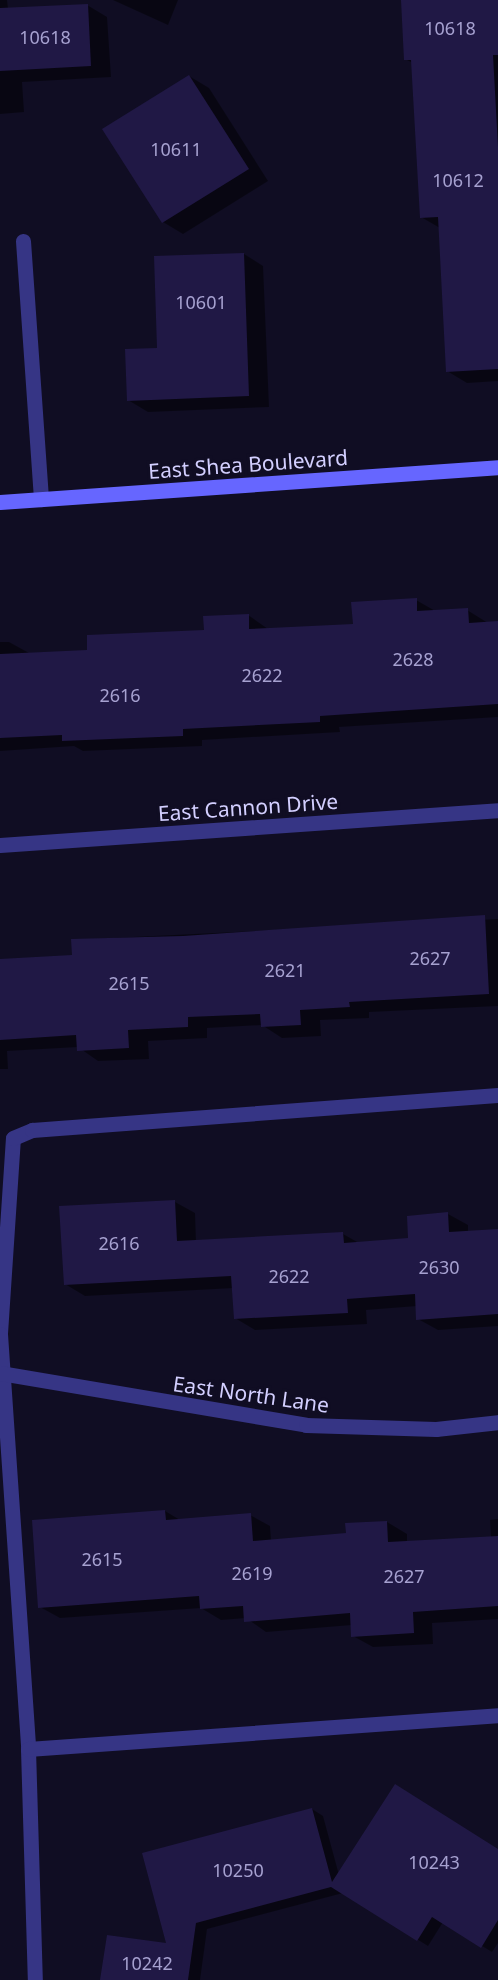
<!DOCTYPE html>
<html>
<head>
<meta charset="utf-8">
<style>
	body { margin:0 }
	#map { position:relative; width:498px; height:1980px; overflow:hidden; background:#100d23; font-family:"Noto Sans",sans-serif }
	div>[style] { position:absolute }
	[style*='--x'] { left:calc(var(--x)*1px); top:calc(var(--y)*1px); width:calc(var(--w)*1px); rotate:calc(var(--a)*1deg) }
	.shadow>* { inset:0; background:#0007 }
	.building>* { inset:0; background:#201845 }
	.lane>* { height:15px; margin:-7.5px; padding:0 7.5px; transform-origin:7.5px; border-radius:7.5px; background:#363585 }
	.street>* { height:15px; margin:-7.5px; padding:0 7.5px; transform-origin:7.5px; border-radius:7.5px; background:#363585 }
	.secondary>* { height:15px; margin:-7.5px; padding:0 7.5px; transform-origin:7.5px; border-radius:7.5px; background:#66f }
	span { translate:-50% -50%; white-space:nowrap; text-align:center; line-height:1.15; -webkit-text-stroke:6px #100d23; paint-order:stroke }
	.number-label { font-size:18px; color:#a6a1d0 }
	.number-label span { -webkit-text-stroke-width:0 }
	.street-label { font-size:21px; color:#d3cfff }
</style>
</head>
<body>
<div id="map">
	<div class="shadow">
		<i style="clip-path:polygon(0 0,7px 0,8px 9px,87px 5px,107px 17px,111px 77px,22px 82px,24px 112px,0 114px)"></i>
		<i style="clip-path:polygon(113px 0,178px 0,168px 25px)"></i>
		<i style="clip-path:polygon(402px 0,498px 0,498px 381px,467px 383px,447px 371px,440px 228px,421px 217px,413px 63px,405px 59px)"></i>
		<i style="clip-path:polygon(189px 76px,209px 88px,268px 181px,183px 234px,163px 222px,104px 129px)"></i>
		<i style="clip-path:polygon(244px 254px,263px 266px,269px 407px,148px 412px,128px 400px,158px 350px)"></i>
		<i style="clip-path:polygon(416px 600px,437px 612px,467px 610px,488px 623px,498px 623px,498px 717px,339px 727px,340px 732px,202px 740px,202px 746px,83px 751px,74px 746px,0 751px,0 642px,9px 642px,29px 653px,89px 651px,205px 631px,248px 615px,268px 629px,354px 625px)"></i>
		<i style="clip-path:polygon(498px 919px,498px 1006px,369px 1012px,369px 1018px,320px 1020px,321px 1036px,282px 1038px,262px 1025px,207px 1028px,207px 1038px,148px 1041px,149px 1059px,98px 1061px,78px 1047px,7px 1051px,8px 1069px,0 1069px,0 960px,73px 957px,72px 940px)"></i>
		<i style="clip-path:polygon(175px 1202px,195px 1213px,196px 1242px,343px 1234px,359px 1243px,409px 1239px,448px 1214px,468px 1225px,468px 1233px,498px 1231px,498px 1326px,438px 1330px,418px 1319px,417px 1306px,366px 1310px,367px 1324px,255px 1330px,235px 1318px,234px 1288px,85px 1296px,65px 1284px)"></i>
		<i style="clip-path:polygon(165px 1511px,180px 1520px,250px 1515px,270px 1526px,271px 1541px,347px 1535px,387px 1522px,407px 1534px,407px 1542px,491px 1538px,490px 1520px,498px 1519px,498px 1619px,432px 1623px,433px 1644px,373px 1647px,353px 1636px,352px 1625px,266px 1632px,246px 1618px,221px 1620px,201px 1608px,60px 1618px,40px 1607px)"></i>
		<i style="clip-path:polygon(312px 1809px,323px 1816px,339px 1875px,498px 1850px,498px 1943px,492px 1952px,443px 1922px,428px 1946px,343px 1893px,207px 1929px,200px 1980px,102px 1980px,168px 1945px)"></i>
	</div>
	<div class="building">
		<i style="clip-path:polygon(401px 0,498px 0,498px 55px,493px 55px,498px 147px,498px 369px,446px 372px,438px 217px,420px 218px,411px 60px,404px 60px)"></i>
		<i style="clip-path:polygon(88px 4px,91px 66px,0 71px,0 8px)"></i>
		<i style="clip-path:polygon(189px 75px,249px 169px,162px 223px,102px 129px)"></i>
		<i style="clip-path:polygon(244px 253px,249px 396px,127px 401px,125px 349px,157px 348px,154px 256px)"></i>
		<i style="clip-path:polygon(417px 598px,417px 611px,468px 608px,469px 623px,498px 621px,498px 704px,320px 716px,320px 722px,183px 729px,183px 736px,62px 741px,62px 735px,0 738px,0 654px,87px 650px,87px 635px,204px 630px,203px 616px,249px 614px,249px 629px,353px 624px,351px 602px)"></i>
		<i style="clip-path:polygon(485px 915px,489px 994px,349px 1002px,350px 1007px,300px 1010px,301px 1025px,261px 1027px,260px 1014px,188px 1017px,188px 1027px,128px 1030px,129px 1048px,77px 1051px,76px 1035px,0 1040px,0 959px,72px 955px,71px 939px,183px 936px)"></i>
		<i style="clip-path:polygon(175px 1200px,177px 1241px,343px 1232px,344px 1243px,408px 1238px,407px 1216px,448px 1212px,449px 1232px,498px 1229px,498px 1314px,416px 1320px,415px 1294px,347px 1299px,348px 1313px,234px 1319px,231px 1276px,64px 1285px,59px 1206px)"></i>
		<i style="clip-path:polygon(165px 1510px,166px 1520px,251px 1513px,253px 1541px,346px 1533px,345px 1523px,387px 1521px,388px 1542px,498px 1536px,498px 1606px,413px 1612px,414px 1633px,351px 1637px,350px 1613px,244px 1622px,243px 1606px,200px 1609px,199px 1596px,38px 1608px,32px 1520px)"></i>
		<i style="clip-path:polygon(395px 1784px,498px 1849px,498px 1920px,481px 1948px,432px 1917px,417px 1941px,331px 1887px,196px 1923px,188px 1980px,100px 1980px,107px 1935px,166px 1943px,142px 1853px,312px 1808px,332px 1882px)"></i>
	</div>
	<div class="lane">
		<i style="--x:0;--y:1333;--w:195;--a:-86.2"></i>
		<i style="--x:13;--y:1138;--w:21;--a:-23"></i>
		<i style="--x:32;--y:1130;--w:467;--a:-4.3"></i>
		<i style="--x:0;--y:1334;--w:416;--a:86.1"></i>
		<i style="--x:28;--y:1749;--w:231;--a:88.3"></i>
		<i style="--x:28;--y:1749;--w:471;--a:-4.1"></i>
	</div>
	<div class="street">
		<i style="--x:23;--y:241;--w:259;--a:86"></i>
		<i style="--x:0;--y:845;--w:499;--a:-4"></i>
		<i style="--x:0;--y:1373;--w:310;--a:9.6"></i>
		<i style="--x:306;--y:1425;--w:130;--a:1.8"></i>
		<i style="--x:436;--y:1429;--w:62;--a:-6.4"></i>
	</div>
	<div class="secondary">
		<i style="--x:0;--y:502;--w:499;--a:-4"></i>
	</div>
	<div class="number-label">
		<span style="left:450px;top:28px">10618</span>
		<span style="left:45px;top:37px">10618</span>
		<span style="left:176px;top:149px">10611</span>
		<span style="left:458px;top:180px">10612</span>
		<span style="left:201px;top:302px">10601</span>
		<span style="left:413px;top:659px">2628</span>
		<span style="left:262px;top:675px">2622</span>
		<span style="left:120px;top:695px">2616</span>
		<span style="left:430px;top:958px">2627</span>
		<span style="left:285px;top:970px">2621</span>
		<span style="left:129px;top:983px">2615</span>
		<span style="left:119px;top:1243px">2616</span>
		<span style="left:439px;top:1267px">2630</span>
		<span style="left:289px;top:1276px">2622</span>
		<span style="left:102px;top:1559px">2615</span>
		<span style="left:252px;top:1573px">2619</span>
		<span style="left:404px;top:1576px">2627</span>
		<span style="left:434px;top:1862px">10243</span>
		<span style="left:238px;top:1870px">10250</span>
		<span style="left:147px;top:1963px">10242</span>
	</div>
	<div class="street-label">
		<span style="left:248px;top:464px;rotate:-4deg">East Shea Boulevard</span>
		<span style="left:248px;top:807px;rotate:-4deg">East Cannon Drive</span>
		<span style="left:251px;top:1394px;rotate:8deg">East North Lane</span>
	</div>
</div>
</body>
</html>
